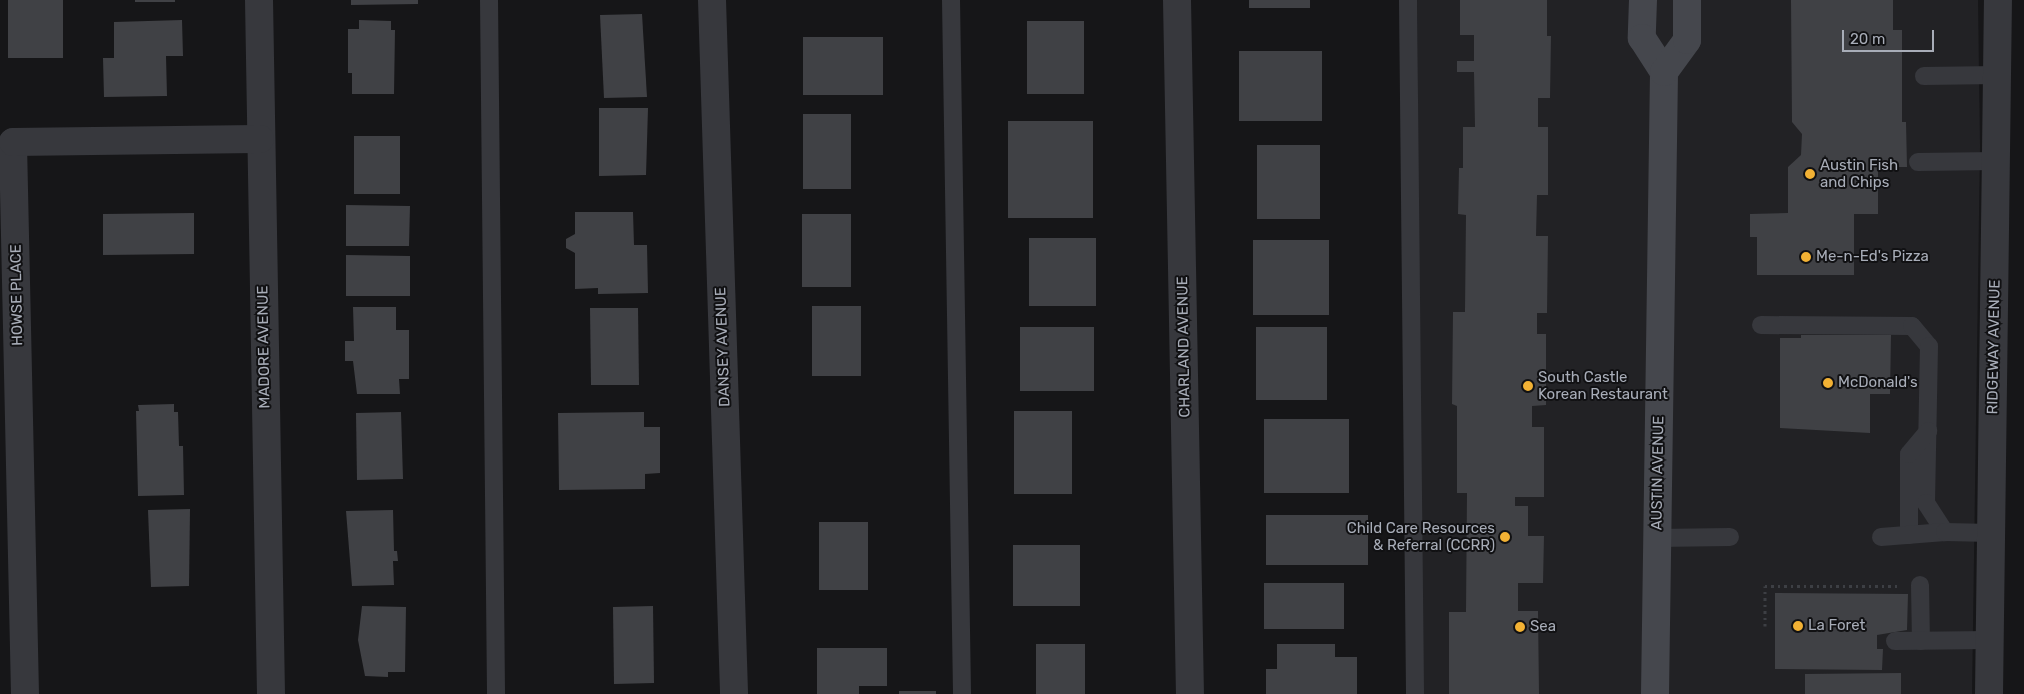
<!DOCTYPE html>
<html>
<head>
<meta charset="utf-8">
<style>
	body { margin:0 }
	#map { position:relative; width:2024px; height:694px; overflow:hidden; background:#161618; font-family:Rubik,sans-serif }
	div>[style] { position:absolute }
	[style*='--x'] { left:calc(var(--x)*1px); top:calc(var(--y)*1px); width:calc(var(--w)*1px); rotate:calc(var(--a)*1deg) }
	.built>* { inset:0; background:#222225 }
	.building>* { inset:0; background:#404145 }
	.path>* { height:3px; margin-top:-1.5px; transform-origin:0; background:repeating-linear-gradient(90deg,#3d3f44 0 2.5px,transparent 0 6.5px) }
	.lane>* { height:18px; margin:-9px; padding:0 9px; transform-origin:9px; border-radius:9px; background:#37383d }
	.street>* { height:28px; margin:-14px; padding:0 14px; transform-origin:14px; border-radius:14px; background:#37383d }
	.secondary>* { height:28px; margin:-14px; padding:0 14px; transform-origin:14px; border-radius:14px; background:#45474d }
	.dots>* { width:14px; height:14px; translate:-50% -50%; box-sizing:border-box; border:2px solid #111113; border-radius:50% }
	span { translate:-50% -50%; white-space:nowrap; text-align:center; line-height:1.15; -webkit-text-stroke:4px #111113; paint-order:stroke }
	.poi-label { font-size:15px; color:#a8adb8 }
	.left { translate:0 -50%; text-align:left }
	.right { translate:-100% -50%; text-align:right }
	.street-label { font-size:15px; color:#a8adb8 }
	.scale { position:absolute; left:1842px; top:30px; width:92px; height:22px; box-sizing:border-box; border:2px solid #a8adb8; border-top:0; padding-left:6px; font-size:15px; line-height:18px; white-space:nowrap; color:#a8adb8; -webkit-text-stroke:4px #111113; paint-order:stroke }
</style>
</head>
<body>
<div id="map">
	<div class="built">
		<i style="clip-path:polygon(1417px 0,1978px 0,1980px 146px,1972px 694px,1421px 694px)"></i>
	</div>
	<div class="building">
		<i style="clip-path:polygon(8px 0,63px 0,63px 58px,8px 58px)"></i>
		<i style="clip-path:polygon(135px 0,175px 0,175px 2px,135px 2px)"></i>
		<i style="clip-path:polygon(351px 0,418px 0,418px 4px,351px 5px)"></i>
		<i style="clip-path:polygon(1249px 0,1310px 0,1310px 8px,1249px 8px)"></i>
		<i style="clip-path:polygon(1460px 0,1547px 0,1547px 36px,1551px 36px,1550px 98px,1538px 98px,1538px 127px,1548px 127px,1548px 195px,1537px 195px,1536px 236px,1548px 236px,1547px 313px,1537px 313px,1537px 334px,1546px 334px,1546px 405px,1532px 406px,1532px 427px,1544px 427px,1544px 497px,1515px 497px,1515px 506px,1528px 506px,1528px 536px,1544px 536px,1543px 583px,1518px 583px,1518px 611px,1538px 611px,1539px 694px,1449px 694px,1449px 612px,1466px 612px,1467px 493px,1457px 493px,1457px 406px,1452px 404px,1453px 312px,1465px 312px,1466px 215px,1458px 214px,1459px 168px,1463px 168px,1463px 127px,1475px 127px,1474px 72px,1457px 72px,1457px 61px,1474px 61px,1474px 35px,1460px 35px)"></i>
		<i style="clip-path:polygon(1791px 0,1893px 0,1893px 30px,1902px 30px,1902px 122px,1906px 122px,1907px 167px,1878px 167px,1878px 214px,1854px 214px,1854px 275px,1757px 275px,1757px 237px,1750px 237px,1750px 214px,1788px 213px,1788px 167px,1801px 155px,1802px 134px,1792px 122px)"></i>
		<i style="clip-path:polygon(642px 14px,647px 97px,604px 98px,600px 15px)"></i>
		<i style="clip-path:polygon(182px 20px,183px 56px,166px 56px,167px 96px,104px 97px,103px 58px,114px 58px,114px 22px)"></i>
		<i style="clip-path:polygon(359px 20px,391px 21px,391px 30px,395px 30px,394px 94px,352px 94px,352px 73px,348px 73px,348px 29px,359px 29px)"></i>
		<i style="clip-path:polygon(1027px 21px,1084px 21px,1084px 94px,1027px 94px)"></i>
		<i style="clip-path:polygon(803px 37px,883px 37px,883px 95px,803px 95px)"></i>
		<i style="clip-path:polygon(1239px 51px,1322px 51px,1322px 121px,1239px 121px)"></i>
		<i style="clip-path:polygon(599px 108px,648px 108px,646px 175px,599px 176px)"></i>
		<i style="clip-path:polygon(803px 114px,851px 114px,851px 189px,803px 189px)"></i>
		<i style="clip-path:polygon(1008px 121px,1093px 121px,1093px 218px,1008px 218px)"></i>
		<i style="clip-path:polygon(354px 136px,400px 136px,400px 194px,354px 194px)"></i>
		<i style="clip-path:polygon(1257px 145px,1320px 145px,1320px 219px,1257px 219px)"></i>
		<i style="clip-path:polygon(346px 205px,410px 206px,409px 246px,346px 246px)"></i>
		<i style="clip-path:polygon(575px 212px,633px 212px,634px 245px,647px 245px,648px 293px,598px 294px,598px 288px,575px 289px,575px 253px,566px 248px,566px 239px,575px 234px)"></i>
		<i style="clip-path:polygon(194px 213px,194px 254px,103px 255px,103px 214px)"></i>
		<i style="clip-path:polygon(802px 214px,851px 214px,851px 287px,802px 287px)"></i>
		<i style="clip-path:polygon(1029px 238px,1096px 238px,1096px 306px,1029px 306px)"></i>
		<i style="clip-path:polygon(1253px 240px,1329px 240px,1329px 315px,1253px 315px)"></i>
		<i style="clip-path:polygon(346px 255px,410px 256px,410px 296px,346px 296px)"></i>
		<i style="clip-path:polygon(812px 306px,861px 306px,861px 376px,812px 376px)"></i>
		<i style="clip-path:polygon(353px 307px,396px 307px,396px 330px,409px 330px,409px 379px,399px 379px,400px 394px,357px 394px,353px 361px,345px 361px,345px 341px,354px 341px)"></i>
		<i style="clip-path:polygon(590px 308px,638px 308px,639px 385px,591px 385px)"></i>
		<i style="clip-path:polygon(1020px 327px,1094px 327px,1094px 391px,1020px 391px)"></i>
		<i style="clip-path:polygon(1256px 327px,1327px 327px,1327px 400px,1256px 400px)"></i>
		<i style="clip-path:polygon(1801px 335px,1891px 335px,1890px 394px,1870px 394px,1870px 433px,1780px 428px,1780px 338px,1801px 338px)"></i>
		<i style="clip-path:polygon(174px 404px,174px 412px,178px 412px,179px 446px,183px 446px,184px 495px,138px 496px,136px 411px,139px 411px,138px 405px)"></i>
		<i style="clip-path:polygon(1014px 411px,1072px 411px,1072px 494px,1014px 494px)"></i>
		<i style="clip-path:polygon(401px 412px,403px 479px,357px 480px,356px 413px)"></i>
		<i style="clip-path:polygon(644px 412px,644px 427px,660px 427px,660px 473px,645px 474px,645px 489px,559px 490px,558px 413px)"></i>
		<i style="clip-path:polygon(1264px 419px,1349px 419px,1349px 493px,1264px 493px)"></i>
		<i style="clip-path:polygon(190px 509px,189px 586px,151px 587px,148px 510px)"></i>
		<i style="clip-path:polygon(393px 510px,394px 551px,397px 551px,398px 561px,393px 561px,394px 585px,352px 586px,346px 511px)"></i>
		<i style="clip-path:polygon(1266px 515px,1368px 515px,1368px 565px,1266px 565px)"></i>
		<i style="clip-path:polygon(819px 522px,868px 522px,868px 590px,819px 590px)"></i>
		<i style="clip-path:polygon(1013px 545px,1080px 545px,1080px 606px,1013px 606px)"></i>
		<i style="clip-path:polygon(1264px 583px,1344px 583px,1344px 629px,1264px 629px)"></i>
		<i style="clip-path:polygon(1775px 593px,1908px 594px,1907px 630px,1877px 635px,1877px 649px,1883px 649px,1882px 670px,1775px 669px)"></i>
		<i style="clip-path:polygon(362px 606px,406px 607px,405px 672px,388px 672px,388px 677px,365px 676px,358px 640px)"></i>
		<i style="clip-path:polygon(653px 606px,654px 683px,614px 684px,613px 607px)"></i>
		<i style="clip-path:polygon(1036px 644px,1085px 644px,1085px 694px,1036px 694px)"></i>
		<i style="clip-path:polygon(1277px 644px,1335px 644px,1335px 657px,1357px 657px,1357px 694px,1266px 694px,1266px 669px,1277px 669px)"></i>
		<i style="clip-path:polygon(817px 648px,887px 648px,887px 686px,859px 686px,859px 694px,817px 694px)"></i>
		<i style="clip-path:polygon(1901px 673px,1901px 694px,1805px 694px,1805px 674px)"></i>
		<i style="clip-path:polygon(899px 691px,936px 691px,936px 694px,899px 694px)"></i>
	</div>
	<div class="path">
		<i style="--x:1765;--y:626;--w:40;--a:-90"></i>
		<i style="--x:1765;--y:586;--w:132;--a:0"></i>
	</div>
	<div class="lane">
		<i style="--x:489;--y:0;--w:694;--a:89.42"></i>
		<i style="--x:951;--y:0;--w:694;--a:89.09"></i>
		<i style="--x:1408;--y:0;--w:694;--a:89.42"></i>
		<i style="--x:1924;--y:76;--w:73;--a:-0.8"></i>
		<i style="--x:1918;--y:162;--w:78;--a:-0.7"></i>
		<i style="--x:1761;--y:325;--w:151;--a:0.4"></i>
		<i style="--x:1912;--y:326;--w:26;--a:50"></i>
		<i style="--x:1929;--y:346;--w:157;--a:91.1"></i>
		<i style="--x:1926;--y:503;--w:35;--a:57"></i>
		<i style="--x:1909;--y:535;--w:81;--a:-90"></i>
		<i style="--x:1909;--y:454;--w:30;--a:-50"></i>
		<i style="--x:1881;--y:537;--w:64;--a:-4.5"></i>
		<i style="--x:1945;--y:532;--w:47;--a:1.2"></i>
		<i style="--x:1657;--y:538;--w:73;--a:-0.8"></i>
		<i style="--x:1920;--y:585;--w:56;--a:89"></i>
		<i style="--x:1895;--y:641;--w:95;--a:-0.6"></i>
	</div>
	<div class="street">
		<i style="--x:259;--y:0;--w:694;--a:89.01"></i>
		<i style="--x:712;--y:0;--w:694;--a:88.18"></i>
		<i style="--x:1177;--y:0;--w:694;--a:88.93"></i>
		<i style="--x:25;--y:694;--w:552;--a:-91.25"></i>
		<i style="--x:13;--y:142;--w:247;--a:-0.7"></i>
		<i style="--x:1989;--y:694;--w:694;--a:-89.26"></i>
	</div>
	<div class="secondary">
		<i style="--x:1643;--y:0;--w:38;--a:92"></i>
		<i style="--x:1642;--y:38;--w:40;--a:57.1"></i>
		<i style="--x:1655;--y:694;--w:622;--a:-89.17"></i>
		<i style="--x:1664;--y:72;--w:39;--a:-54"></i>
		<i style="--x:1687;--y:40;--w:40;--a:-90"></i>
	</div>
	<div class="dots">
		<i style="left:1810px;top:174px;background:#f2b134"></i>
		<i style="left:1806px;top:257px;background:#f2b134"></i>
		<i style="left:1828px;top:383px;background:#f2b134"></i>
		<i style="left:1528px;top:386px;background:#f2b134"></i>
		<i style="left:1505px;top:537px;background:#f2b134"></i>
		<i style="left:1798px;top:626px;background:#f2b134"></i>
		<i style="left:1520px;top:627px;background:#f2b134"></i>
	</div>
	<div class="poi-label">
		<span class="left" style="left:1820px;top:174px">Austin Fish<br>and Chips</span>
		<span class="left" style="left:1816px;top:257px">Me-n-Ed's Pizza</span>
		<span class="left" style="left:1538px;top:386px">South Castle<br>Korean Restaurant</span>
		<span class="left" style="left:1838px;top:383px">McDonald's</span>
		<span class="right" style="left:1495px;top:537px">Child Care Resources<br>&amp; Referral (CCRR)</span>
		<span class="left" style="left:1808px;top:626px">La Foret</span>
		<span class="left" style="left:1530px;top:627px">Sea</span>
	</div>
	<div class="street-label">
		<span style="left:17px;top:295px;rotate:-91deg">HOWSE PLACE</span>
		<span style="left:264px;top:347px;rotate:-91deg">MADORE AVENUE</span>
		<span style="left:723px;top:347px;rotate:-92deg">DANSEY AVENUE</span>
		<span style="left:1184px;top:347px;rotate:-91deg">CHARLAND AVENUE</span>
		<span style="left:1994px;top:347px;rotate:-89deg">RIDGEWAY AVENUE</span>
		<span style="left:1658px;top:473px;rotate:-89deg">AUSTIN AVENUE</span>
	</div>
	<div class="scale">20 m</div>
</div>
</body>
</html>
